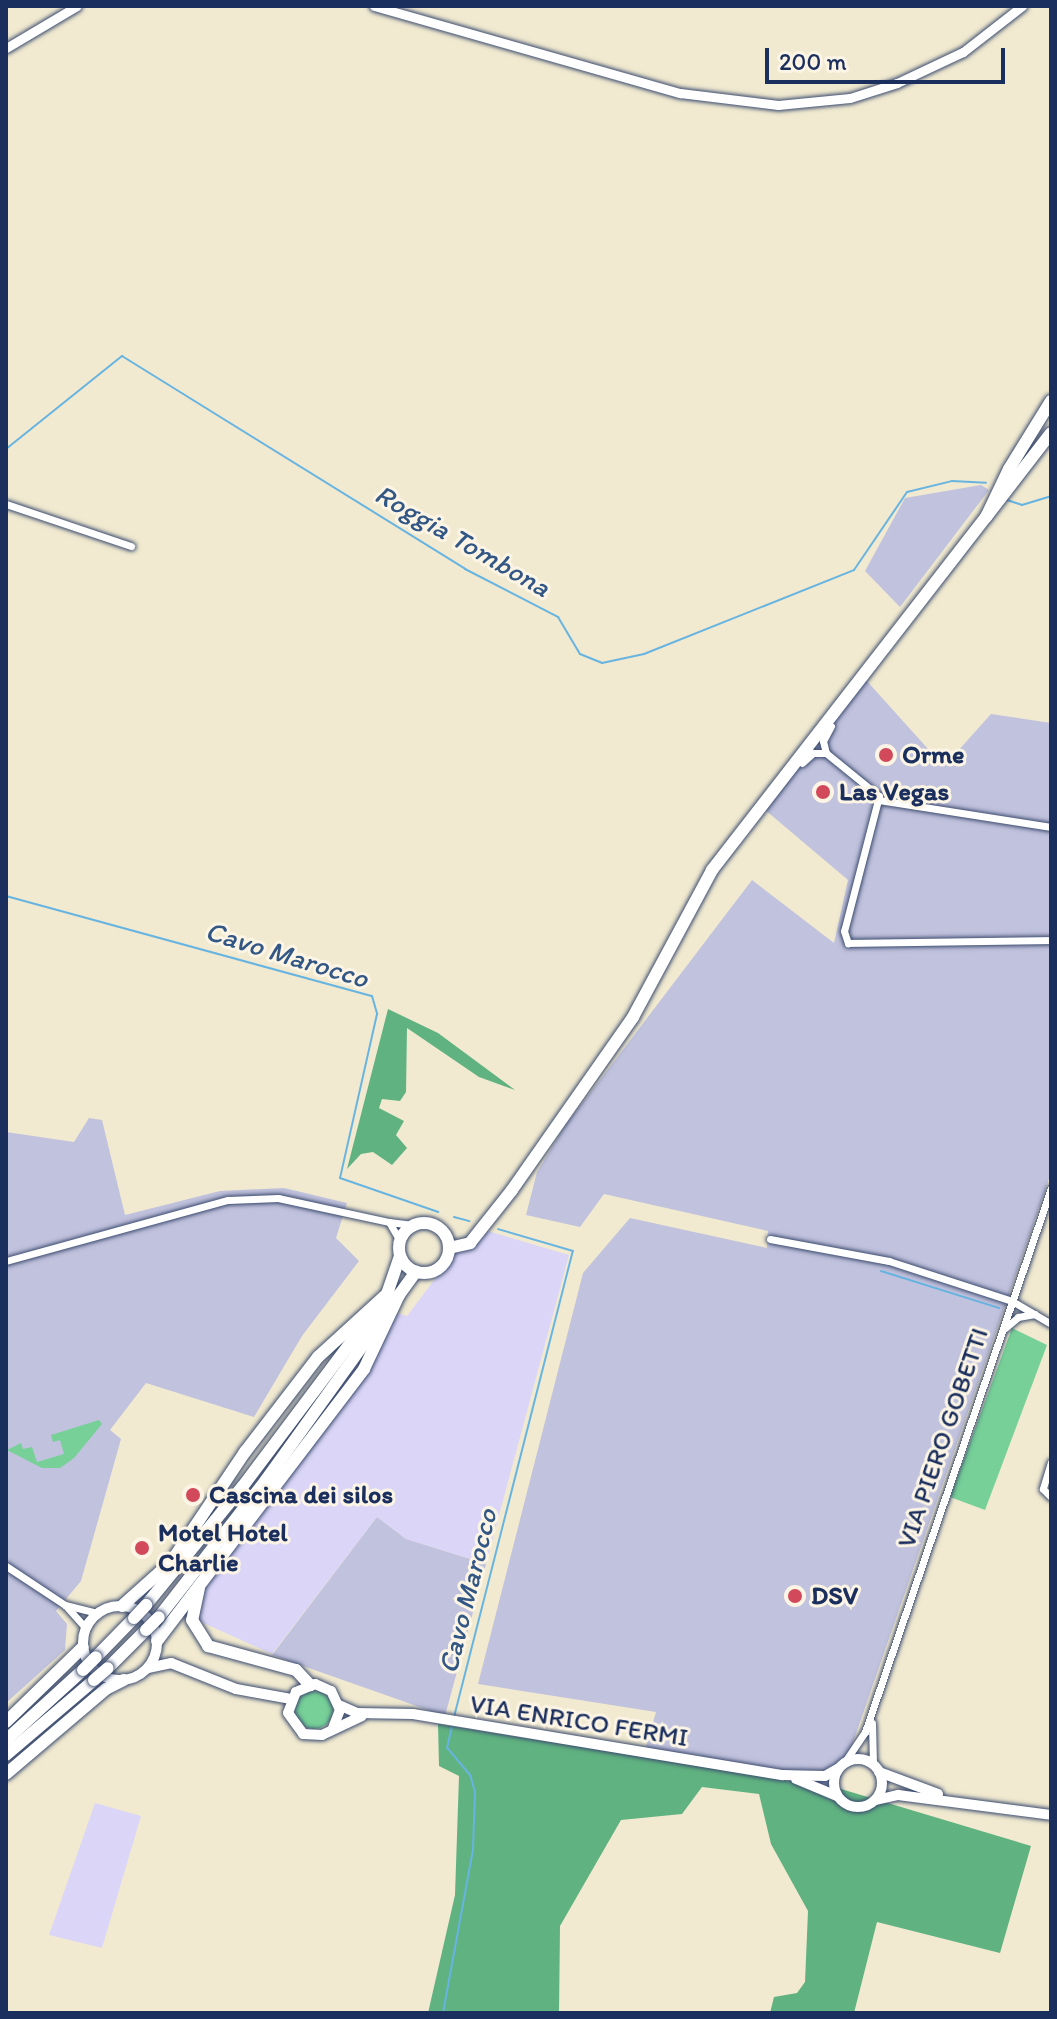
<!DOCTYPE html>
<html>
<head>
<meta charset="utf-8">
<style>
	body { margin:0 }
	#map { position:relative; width:1057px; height:2019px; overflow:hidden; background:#f1ead0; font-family:Itim,sans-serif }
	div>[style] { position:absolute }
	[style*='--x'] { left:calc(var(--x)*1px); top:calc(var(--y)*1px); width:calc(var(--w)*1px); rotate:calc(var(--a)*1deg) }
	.built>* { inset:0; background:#dbd6f7 }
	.industrial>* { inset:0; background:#c1c2dd }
	.green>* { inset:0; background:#76d097 }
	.round { border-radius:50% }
	.forest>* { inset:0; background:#60b280 }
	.stream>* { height:2px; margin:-1px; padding:0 1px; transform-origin:1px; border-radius:1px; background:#68b4e1 }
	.roads { filter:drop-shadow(0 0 2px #3b4b6f) drop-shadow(0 0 2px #3b4b6f) }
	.minor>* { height:7px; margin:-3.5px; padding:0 3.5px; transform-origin:3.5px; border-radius:3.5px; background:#fff }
	.tertiary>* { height:9px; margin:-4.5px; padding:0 4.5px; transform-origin:4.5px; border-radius:4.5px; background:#fff }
	.secondary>* { height:10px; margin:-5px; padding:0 5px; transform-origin:5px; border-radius:5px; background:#fff }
	.secondary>.ring { margin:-5px; padding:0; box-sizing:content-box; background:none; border:10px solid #fff; border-radius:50% }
	.primary>* { height:12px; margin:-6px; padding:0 6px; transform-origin:6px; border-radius:6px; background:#fff }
	.primary>.ring { margin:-6px; padding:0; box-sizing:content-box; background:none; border:12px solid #fff; border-radius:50% }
	.trunk>* { height:12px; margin:-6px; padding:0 6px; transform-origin:6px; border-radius:6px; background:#fff }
	.bridges { filter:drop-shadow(0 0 2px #3b4b6f) drop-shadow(0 0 2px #3b4b6f) }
	.trunk-bridge>* { height:12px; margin:-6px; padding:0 6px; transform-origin:6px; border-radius:6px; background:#fff }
	.dots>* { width:22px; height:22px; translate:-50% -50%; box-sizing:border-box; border:4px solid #fcf5e5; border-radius:50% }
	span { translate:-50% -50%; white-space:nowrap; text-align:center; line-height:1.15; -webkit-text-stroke:6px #fcf5e5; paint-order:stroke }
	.poi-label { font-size:26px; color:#1b2f5e; font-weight:700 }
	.left { translate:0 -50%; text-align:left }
	.street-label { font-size:26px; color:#1b2f5e }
	.water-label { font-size:28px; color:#325785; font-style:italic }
	.frame { position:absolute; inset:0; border:8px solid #1b2f5e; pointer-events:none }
	.scale { position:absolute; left:765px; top:48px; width:240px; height:36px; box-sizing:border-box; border:4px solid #1b2f5e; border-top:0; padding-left:10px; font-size:24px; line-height:28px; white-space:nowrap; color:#1b2f5e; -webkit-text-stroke:6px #fcf5e5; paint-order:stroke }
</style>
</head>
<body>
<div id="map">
	<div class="built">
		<i style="clip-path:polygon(474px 1227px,569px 1255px,486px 1564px,406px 1539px,377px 1517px,272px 1654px,199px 1621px,186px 1594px,191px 1578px,393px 1312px,407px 1316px)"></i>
		<i style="clip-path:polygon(95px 1803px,141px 1816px,102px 1948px,49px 1935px)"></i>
	</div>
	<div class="industrial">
		<i style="clip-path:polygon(981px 485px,989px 490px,900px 607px,865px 571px,905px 498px)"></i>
		<i style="clip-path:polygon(866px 680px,938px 760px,956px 753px,991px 714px,1051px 723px,1051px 1173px,837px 1788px,684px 1765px,645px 1750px,656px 1712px,478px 1684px,583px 1273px,630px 1218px,767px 1248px,768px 1231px,604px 1194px,580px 1227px,526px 1215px,537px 1172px,565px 1126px,752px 880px,834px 943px,848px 880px,764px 809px)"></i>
		<i style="clip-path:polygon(89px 1118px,102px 1120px,125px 1215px,220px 1191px,284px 1188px,347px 1203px,336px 1238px,359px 1261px,302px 1336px,254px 1417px,146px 1383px,110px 1430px,121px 1439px,81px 1581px,56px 1611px,67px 1624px,65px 1650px,6px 1703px,6px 1132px,74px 1142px)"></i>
		<i style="clip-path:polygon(377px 1517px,406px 1539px,486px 1564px,445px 1716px,272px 1655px)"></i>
	</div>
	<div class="green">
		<i style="clip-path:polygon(1012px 1328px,1047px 1345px,985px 1510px,950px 1497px)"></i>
		<i style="clip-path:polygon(99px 1420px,102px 1424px,74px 1458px,60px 1468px,42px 1468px,7px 1450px,21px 1443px,23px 1449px,32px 1447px,37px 1462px,64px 1454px,60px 1440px,53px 1442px,51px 1435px)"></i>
		<i class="round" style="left:295px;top:1691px;width:38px;height:38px"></i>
	</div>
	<div class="forest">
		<i style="clip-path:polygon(388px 1009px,438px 1033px,515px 1090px,479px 1077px,407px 1028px,406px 1092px,400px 1101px,382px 1099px,379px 1108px,404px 1121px,396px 1135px,407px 1148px,392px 1165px,373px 1152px,361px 1154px,347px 1169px)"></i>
		<i style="clip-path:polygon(438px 1724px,841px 1789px,1031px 1846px,1000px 1953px,877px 1922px,854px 2013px,770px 2013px,774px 1997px,797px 1993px,805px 1982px,808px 1911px,771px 1844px,759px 1794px,702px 1787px,682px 1814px,621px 1820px,560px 1926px,559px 2013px,428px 2013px,455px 1895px,459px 1776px,439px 1766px)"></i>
	</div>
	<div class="stream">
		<i style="--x:6;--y:449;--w:149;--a:-38.7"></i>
		<i style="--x:122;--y:356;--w:404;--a:31.8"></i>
		<i style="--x:465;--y:569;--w:105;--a:27.3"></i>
		<i style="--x:558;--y:617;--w:43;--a:59.3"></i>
		<i style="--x:580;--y:654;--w:24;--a:22"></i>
		<i style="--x:602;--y:663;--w:43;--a:-12.1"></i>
		<i style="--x:644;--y:654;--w:226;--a:-21.8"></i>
		<i style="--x:854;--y:570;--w:94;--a:-55.8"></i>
		<i style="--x:907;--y:492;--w:46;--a:-13.7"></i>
		<i style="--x:952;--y:481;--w:34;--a:3"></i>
		<i style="--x:1007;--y:500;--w:16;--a:18"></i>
		<i style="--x:1022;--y:505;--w:30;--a:-17"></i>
		<i style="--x:6;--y:896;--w:379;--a:15.3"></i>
		<i style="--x:372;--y:996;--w:19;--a:74"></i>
		<i style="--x:377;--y:1014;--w:168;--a:102.7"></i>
		<i style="--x:340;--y:1178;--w:104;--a:19.1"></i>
		<i style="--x:454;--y:1217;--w:16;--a:15"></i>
		<i style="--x:881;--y:1271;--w:124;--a:17.4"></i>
		<i style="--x:1051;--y:1334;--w:1;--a:90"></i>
		<i style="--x:454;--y:1717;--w:481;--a:-75.7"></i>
		<i style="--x:573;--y:1251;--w:78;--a:-163.7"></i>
		<i style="--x:443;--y:2013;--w:167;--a:-79.6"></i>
		<i style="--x:473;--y:1849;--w:57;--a:-88"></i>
		<i style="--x:475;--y:1792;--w:18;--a:-106"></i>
		<i style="--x:470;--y:1775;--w:35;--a:-130"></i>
		<i style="--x:447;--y:1748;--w:26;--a:-77"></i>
	</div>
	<div class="roads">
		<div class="minor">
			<i style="--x:6;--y:504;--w:132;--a:18.6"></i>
			<i style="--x:826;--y:753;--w:12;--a:-104"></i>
			<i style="--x:823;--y:741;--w:17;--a:-62"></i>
			<i style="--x:802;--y:763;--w:15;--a:-42"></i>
			<i style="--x:813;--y:753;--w:13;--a:0"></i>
			<i style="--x:826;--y:753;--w:68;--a:39.1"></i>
			<i style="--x:879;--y:796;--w:139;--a:104.5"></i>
			<i style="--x:844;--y:931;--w:13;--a:72"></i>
			<i style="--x:848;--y:943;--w:203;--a:-0.8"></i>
			<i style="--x:879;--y:800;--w:174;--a:8.9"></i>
			<i style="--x:770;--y:1239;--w:121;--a:10.5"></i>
			<i style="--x:889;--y:1261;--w:129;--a:18"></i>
			<i style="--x:1012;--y:1301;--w:45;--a:30.5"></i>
			<i style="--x:400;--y:1241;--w:22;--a:-120"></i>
			<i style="--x:389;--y:1222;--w:26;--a:7"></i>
			<i style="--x:6;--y:1261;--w:230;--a:-15.4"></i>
			<i style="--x:228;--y:1200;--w:50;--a:-2.3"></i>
			<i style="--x:278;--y:1198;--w:114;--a:12.2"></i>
			<i style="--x:1005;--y:1328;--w:17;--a:-40"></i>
			<i style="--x:1018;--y:1317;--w:17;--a:-10"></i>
			<i style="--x:1051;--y:1462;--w:28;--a:107"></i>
			<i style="--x:1043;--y:1489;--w:11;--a:45"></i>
			<i style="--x:6;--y:1566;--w:71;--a:33.5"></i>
			<i style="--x:65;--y:1605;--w:34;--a:14"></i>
			<i style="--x:66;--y:1606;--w:30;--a:48"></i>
			<i style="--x:872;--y:1723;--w:41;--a:88.6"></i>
			<i style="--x:844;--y:1763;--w:37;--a:-56"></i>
			<i style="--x:865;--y:1732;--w:575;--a:-71.12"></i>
		</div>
		<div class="tertiary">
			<i style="--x:374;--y:6;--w:318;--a:15.9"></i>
			<i style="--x:680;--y:93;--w:99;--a:7"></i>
			<i style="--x:778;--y:105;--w:72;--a:-5.6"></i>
			<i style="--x:850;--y:98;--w:49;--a:-17.7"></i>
			<i style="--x:897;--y:83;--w:73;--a:-25.2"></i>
			<i style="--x:963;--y:52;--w:75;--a:-37.9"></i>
			<i style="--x:6;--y:48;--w:82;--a:-30.6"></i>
		</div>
		<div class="secondary">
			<i class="ring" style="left:83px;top:1606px;width:64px;height:64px"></i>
			<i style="--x:148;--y:1668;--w:24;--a:-12"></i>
			<i style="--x:171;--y:1663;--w:70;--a:21.8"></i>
			<i style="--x:236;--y:1689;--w:56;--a:10.3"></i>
			<i style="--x:339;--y:1705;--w:20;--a:24"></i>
			<i style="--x:357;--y:1713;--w:56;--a:1"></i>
			<i style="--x:413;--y:1714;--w:375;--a:9.4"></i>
			<i style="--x:783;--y:1775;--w:42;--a:1.4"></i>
			<i style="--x:825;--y:1776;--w:16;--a:-30"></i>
			<i style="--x:333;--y:1728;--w:19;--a:-69"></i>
			<i style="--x:340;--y:1710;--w:21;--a:-115"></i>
			<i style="--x:331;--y:1691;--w:17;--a:-156"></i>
			<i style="--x:315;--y:1684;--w:21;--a:157"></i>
			<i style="--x:296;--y:1692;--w:22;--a:111"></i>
			<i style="--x:288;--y:1713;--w:26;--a:54"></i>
			<i style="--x:303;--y:1734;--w:19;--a:3"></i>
			<i style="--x:322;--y:1735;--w:44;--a:-25.4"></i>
			<i class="ring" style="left:834px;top:1759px;width:38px;height:38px"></i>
			<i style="--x:879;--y:1772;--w:63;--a:20.4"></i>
			<i style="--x:796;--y:1779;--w:44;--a:22.5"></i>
			<i style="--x:876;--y:1800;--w:23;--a:-13"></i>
			<i style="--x:898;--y:1795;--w:154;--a:7.4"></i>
		</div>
		<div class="primary">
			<i class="ring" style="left:399px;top:1223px;width:38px;height:38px"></i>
			<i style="--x:449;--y:1248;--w:22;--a:-13"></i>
			<i style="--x:470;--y:1243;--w:68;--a:-51.6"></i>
			<i style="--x:512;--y:1190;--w:211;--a:-55"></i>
			<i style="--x:633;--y:1017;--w:167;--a:-61.7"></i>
			<i style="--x:712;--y:870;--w:447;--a:-52.2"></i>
			<i style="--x:986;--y:517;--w:53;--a:-64.4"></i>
			<i style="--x:199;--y:1588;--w:33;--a:102"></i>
			<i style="--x:192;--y:1620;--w:31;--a:58"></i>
			<i style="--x:208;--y:1646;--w:91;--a:15.3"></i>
			<i style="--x:296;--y:1670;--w:21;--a:47"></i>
			<i style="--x:122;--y:1606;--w:66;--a:-41.9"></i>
			<i style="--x:171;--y:1562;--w:133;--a:-56.1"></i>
			<i style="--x:245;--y:1452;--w:120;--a:-52.5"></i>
			<i style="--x:318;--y:1357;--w:93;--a:-42.4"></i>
			<i style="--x:387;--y:1294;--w:40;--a:-71.1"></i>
			<i style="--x:157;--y:1641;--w:342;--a:-52.7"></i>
			<i style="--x:364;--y:1369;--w:82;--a:-64.7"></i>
			<i style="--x:399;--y:1295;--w:29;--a:-54"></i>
		</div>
		<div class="trunk">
			<i style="--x:1009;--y:469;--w:80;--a:-58.3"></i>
			<i style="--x:986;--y:517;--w:106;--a:-52.3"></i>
			<i style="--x:146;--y:1605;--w:154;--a:-50.8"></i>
			<i style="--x:243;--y:1486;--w:240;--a:-53.1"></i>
			<i style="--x:159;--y:1617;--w:174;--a:-52"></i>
			<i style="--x:266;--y:1480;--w:228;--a:-54.3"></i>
			<i style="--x:96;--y:1657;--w:54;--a:-45.7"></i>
			<i style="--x:108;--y:1668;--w:54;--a:-45"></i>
			<i style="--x:6;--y:1722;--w:107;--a:-44.2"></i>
			<i style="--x:6;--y:1740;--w:104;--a:-42.3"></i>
			<i style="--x:6;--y:1755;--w:116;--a:-40.4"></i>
			<i style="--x:6;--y:1774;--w:131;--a:-40.4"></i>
			<i style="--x:106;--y:1689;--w:20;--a:-27"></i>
		</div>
	</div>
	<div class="bridges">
		<div class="trunk-bridge">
			<i style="--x:134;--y:1618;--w:18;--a:-47"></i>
			<i style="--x:146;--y:1630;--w:18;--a:-45"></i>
			<i style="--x:83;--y:1670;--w:18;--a:-45"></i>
			<i style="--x:94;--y:1680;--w:18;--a:-41"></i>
		</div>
	</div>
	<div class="dots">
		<i style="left:886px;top:755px;background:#d1495b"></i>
		<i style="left:823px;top:792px;background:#d1495b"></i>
		<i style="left:193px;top:1495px;background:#d1495b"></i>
		<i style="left:142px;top:1548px;background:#d1495b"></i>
		<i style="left:795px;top:1596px;background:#d1495b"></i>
	</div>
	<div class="poi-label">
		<span class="left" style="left:902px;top:755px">Orme</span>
		<span class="left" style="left:839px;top:792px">Las Vegas</span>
		<span class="left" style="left:209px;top:1495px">Cascina dei silos</span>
		<span class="left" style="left:158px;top:1548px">Motel Hotel<br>Charlie</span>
		<span class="left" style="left:811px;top:1596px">DSV</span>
	</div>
	<div class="street-label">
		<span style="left:943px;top:1438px;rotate:-71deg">VIA PIERO GOBETTI</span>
		<span style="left:579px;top:1721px;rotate:9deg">VIA ENRICO FERMI</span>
	</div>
	<div class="water-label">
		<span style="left:463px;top:540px;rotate:30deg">Roggia Tombona</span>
		<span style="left:287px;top:954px;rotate:17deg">Cavo Marocco</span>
		<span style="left:467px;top:1591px;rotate:-76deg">Cavo Marocco</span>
	</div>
	<div class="frame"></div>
	<div class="scale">200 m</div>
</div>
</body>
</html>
